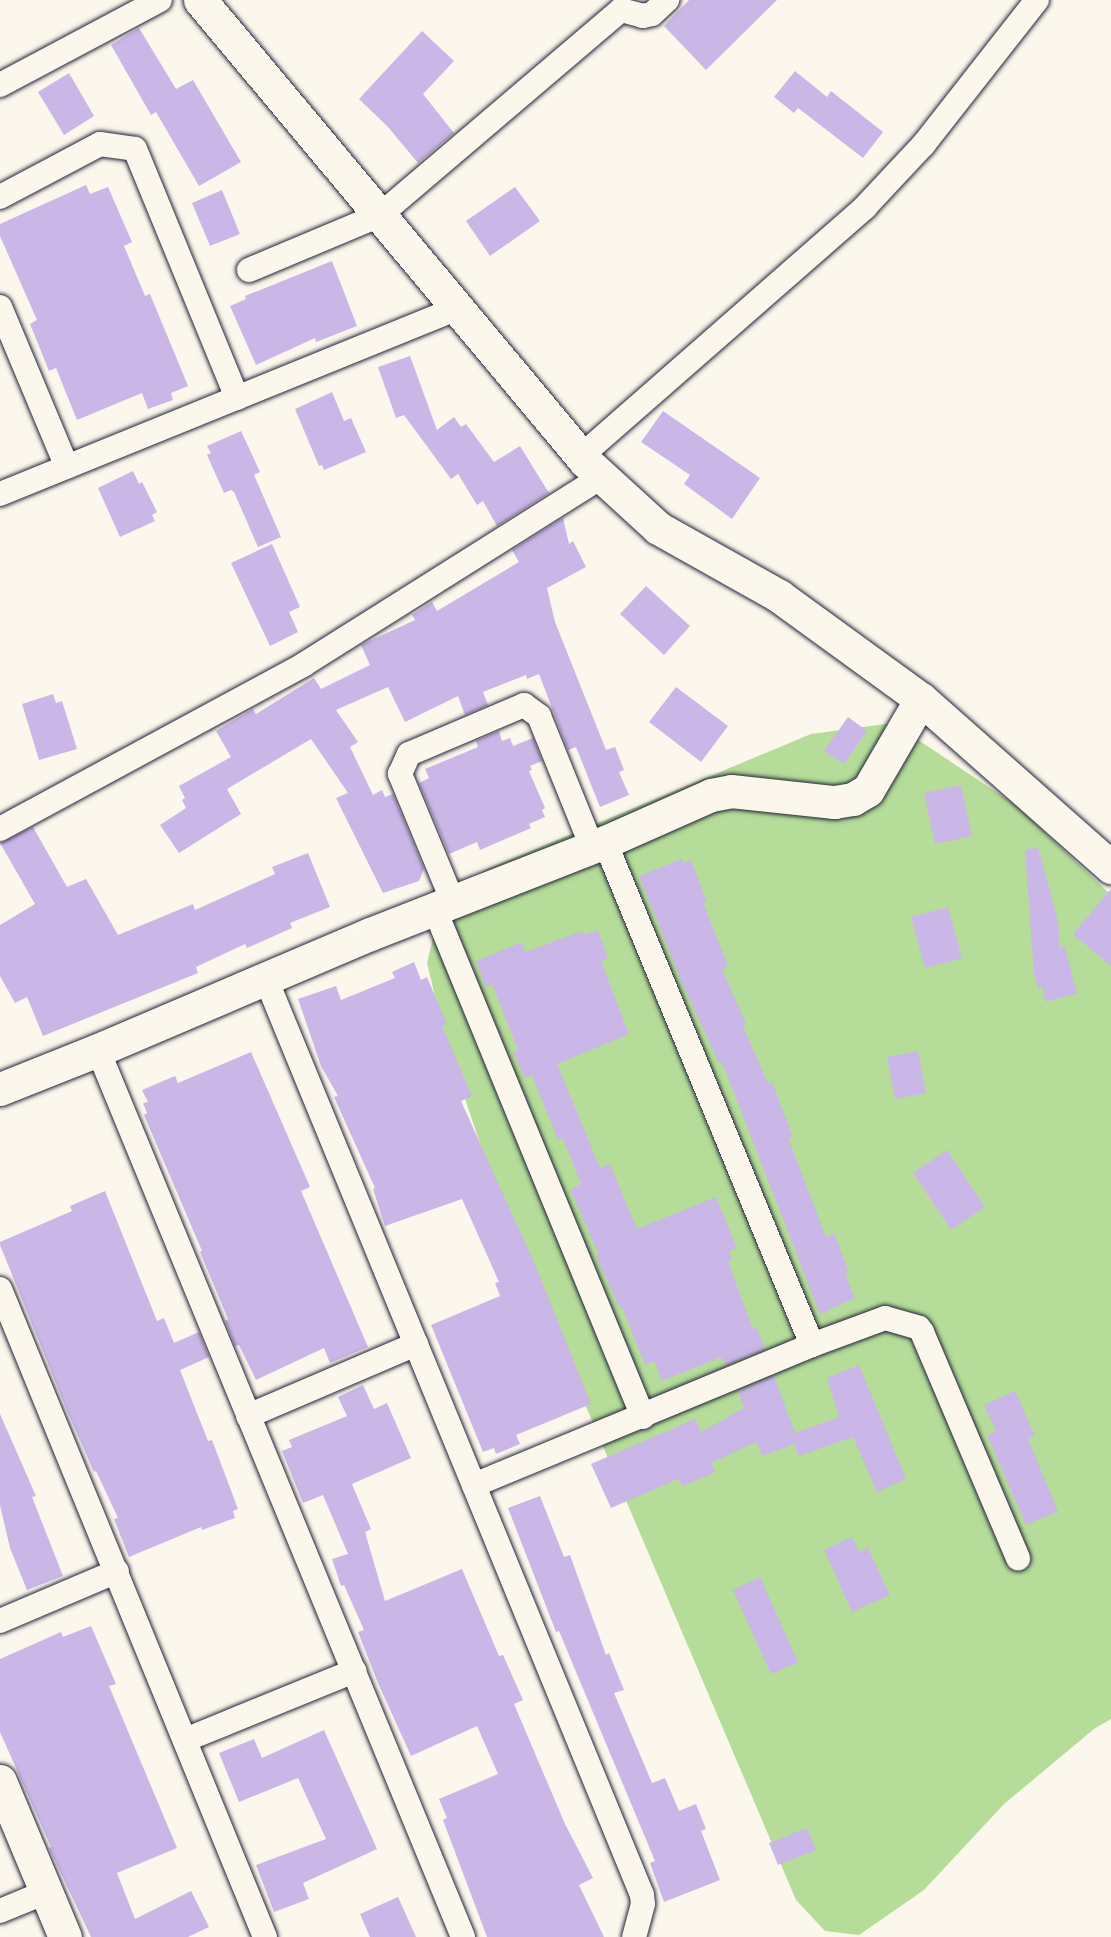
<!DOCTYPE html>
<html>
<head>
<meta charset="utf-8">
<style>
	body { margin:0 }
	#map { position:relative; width:1111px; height:1937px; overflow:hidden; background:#fbf7ec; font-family:Pangolin,sans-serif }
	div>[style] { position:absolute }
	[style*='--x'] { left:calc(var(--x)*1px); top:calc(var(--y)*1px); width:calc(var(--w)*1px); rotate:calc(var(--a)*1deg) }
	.green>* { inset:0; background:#b5dc98 }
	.building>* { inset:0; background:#cab7e7 }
	.roads { filter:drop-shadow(0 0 2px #22223b) drop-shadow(0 0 2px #22223b) }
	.street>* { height:24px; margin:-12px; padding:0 12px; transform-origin:12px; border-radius:12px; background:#fbf7ec }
	.secondary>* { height:33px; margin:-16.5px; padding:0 16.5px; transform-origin:16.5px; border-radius:16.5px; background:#fbf7ec }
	span { translate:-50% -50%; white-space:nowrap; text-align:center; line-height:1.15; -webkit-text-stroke:4.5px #fbf7ec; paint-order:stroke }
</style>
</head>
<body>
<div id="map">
	<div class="green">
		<i style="clip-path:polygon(893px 723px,1017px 806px,1111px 895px,1111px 1719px,1094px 1729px,1004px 1804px,924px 1890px,859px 1935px,825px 1931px,796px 1900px,502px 1209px,446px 1042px,427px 963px,440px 910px,485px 870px,811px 734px)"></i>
	</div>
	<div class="building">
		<i style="clip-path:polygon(689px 0,777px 0,706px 70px,664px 26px)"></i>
		<i style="clip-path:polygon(139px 28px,176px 89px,193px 80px,241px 162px,199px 186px,156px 112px,151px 115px,111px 45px)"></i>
		<i style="clip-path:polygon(422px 31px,454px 61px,423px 94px,454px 133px,418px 163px,388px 127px,359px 99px)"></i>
		<i style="clip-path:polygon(795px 71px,827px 97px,831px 91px,883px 132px,863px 158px,798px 108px,794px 113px,774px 97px)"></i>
		<i style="clip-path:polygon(69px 73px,94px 116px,64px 135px,38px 92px)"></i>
		<i style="clip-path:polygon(86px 185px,90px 194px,108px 187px,132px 242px,124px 246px,145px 296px,150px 294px,188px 386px,171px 393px,173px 400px,148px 409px,142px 393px,77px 420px,56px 368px,49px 371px,30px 324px,37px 320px,0 236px,0 224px)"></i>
		<i style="clip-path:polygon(515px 187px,540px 221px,490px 256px,466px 221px)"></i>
		<i style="clip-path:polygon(222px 190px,240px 234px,210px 246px,192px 203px)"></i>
		<i style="clip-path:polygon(332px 261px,357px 326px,316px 342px,315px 338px,256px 365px,230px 306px,246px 299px,245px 296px)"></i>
		<i style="clip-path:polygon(410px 356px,437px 430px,454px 417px,461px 427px,466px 424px,494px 462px,520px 446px,549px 493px,497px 526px,483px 501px,477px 505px,458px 474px,451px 479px,404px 415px,396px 418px,378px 367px)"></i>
		<i style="clip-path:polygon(332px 392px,344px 421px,351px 418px,366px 452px,324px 470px,322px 465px,319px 466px,295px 409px)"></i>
		<i style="clip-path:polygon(663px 411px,760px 478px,732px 519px,684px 484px,690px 475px,641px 442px)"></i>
		<i style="clip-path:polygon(241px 431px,260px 472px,254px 475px,281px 537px,258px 547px,234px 492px,231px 490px,224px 493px,207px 455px,211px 453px,207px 446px)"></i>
		<i style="clip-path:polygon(133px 471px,139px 484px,142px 482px,157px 512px,152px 515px,155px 521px,120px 537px,98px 488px)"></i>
		<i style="clip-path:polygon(563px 518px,569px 544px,573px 541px,586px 567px,547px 588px,555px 622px,606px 750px,615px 747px,624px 770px,619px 772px,629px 795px,600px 807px,576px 747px,568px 750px,539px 674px,527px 679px,526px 675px,483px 692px,488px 705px,465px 715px,458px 696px,405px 722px,388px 687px,336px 710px,358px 742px,350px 747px,373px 795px,382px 790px,385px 797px,393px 794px,424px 869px,419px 881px,383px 893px,336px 798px,348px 793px,311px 739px,227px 789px,241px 814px,179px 853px,160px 825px,186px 808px,182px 800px,185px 798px,179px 786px,231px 757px,216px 731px,253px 709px,256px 714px,314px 678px,321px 689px,370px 665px,361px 645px,415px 620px,412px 615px,432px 602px,437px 611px,519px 562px,512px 550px)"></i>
		<i style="clip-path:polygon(272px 544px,300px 607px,289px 612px,298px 632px,270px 646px,231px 563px)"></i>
		<i style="clip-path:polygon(646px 586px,690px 626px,664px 655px,620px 614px)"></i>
		<i style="clip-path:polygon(676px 687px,728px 726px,701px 762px,649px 722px)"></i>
		<i style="clip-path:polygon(53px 694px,56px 703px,62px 701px,77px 749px,39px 760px,22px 704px)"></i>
		<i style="clip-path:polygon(848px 717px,867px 731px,844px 764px,824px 751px)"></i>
		<i style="clip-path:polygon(499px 731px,502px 741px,510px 738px,513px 746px,533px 738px,542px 761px,530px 766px,532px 770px,529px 771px,545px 808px,542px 810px,545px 817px,529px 824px,531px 828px,480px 850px,477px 842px,449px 854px,419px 783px,429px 778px,425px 769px,478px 747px,476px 741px)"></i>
		<i style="clip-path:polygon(961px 785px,972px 836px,935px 844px,924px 793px)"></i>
		<i style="clip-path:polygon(33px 827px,67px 887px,86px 879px,118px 935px,193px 904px,195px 910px,275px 874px,272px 867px,308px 853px,330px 907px,290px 923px,292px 928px,247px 948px,245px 944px,196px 967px,198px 973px,43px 1036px,27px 997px,15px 1003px,0 976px,0 925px,35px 904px,0 843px)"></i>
		<i style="clip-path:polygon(1038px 847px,1058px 921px,1060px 949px,1064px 944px,1077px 993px,1046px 1002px,1042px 987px,1038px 988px,1034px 975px,1025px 850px)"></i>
		<i style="clip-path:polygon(682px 859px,683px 863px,691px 860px,707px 902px,703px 903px,728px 966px,722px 969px,746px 1024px,743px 1026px,768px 1084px,772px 1082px,793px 1137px,788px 1138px,826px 1237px,834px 1233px,849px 1272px,845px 1274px,855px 1298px,820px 1314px,722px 1062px,719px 1063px,683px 985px,639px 876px)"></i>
		<i style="clip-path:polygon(1111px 889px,1111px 966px,1073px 934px)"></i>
		<i style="clip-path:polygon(948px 907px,962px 958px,925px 968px,911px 917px)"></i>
		<i style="clip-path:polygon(598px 930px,608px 958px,601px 961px,629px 1034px,557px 1064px,600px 1168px,610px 1164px,637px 1229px,716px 1197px,737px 1248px,729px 1251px,732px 1260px,728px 1262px,753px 1329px,757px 1328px,765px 1349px,725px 1365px,721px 1357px,662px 1381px,654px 1361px,645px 1365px,622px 1307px,620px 1308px,596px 1256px,599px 1255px,570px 1189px,581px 1184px,563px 1138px,558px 1140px,532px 1075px,525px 1078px,513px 1052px,518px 1050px,492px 984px,486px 987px,476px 961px,522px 942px,525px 952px,583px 931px,584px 935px)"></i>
		<i style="clip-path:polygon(414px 962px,421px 980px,427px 977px,447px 1024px,442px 1026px,472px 1096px,461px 1101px,536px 1267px,591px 1404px,516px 1435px,520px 1444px,496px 1454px,494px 1448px,483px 1452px,431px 1325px,500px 1296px,495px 1283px,499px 1282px,462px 1199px,385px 1226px,373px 1189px,375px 1188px,334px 1097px,338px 1096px,321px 1066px,298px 999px,336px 986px,341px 1000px,395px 978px,392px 972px)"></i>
		<i style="clip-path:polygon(918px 1051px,926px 1093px,895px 1099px,887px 1057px)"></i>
		<i style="clip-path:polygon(251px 1052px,310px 1187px,301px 1191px,368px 1347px,330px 1363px,324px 1348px,256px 1380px,239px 1345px,235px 1346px,225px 1321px,228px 1319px,200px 1252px,202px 1251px,144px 1115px,147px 1113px,143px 1103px,148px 1102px,142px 1090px,175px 1076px,178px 1083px)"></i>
		<i style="clip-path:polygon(947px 1150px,985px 1207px,951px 1230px,913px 1173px)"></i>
		<i style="clip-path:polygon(105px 1191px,157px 1321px,164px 1318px,174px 1343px,199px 1332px,209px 1357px,180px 1370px,208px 1441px,212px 1440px,238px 1509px,233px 1511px,235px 1518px,202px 1530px,201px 1527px,129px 1557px,114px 1519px,118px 1518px,96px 1471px,94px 1472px,68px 1413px,0 1245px,0 1242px,72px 1211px,70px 1206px)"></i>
		<i style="clip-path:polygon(859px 1365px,906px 1479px,877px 1492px,853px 1437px,799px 1456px,794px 1444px,762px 1456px,756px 1442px,711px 1463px,716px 1472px,683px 1486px,678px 1479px,611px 1508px,591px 1464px,695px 1419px,701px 1432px,744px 1408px,738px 1391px,774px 1376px,795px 1433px,839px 1417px,827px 1378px)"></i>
		<i style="clip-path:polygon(363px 1385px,374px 1409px,387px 1403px,411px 1458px,352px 1484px,371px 1529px,365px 1532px,385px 1601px,462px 1569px,499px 1656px,503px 1655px,523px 1700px,514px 1704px,565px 1824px,593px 1878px,579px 1885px,604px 1937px,487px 1937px,443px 1820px,447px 1818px,439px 1799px,498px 1774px,477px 1726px,411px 1756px,378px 1683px,358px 1632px,364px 1630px,344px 1585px,341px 1586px,332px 1559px,348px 1554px,323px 1495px,303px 1503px,282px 1451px,292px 1447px,289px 1440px,347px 1416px,338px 1397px)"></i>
		<i style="clip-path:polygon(1015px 1391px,1035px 1436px,1028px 1439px,1058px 1511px,1026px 1525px,987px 1435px,996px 1431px,984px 1405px)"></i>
		<i style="clip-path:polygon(0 1414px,36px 1496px,32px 1497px,63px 1576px,27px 1590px,10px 1548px,0 1505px)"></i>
		<i style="clip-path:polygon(540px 1496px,564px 1557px,570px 1555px,606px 1655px,609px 1653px,624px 1690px,614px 1693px,652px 1783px,665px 1778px,679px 1811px,696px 1804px,706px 1829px,701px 1831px,720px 1880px,664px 1902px,650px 1863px,655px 1861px,559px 1631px,556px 1632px,508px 1508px)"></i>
		<i style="clip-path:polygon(852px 1537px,859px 1552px,868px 1548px,890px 1595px,852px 1612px,824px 1550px)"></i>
		<i style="clip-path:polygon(760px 1577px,798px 1662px,771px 1674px,733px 1590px)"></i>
		<i style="clip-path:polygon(91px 1626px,116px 1684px,109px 1686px,177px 1848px,117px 1873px,135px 1919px,191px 1891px,209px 1927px,188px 1937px,91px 1937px,49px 1848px,51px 1847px,0 1732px,0 1659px,61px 1632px,63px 1637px)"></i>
		<i style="clip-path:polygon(324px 1730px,377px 1849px,303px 1883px,309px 1899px,274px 1912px,256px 1865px,326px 1839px,298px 1778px,239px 1802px,219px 1753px,254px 1739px,262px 1758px)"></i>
		<i style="clip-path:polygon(807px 1828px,816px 1850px,778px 1865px,769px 1843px)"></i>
		<i style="clip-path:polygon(398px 1897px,416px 1937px,370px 1937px,360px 1914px)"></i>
	</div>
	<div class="roads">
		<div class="street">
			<i style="--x:621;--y:10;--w:23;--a:15"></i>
			<i style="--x:643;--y:16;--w:9;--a:-13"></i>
			<i style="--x:652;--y:14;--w:21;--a:-43"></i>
			<i style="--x:0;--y:85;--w:181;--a:-28"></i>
			<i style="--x:0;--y:197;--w:113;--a:-27.9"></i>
			<i style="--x:100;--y:144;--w:35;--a:8"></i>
			<i style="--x:135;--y:149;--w:269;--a:67.7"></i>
			<i style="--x:249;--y:270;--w:142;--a:-22.8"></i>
			<i style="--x:380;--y:215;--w:316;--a:-40.4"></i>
			<i style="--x:0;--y:307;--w:173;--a:67.3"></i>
			<i style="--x:581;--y:456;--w:378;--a:-41.2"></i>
			<i style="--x:865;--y:207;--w:86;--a:-46.9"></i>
			<i style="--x:924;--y:144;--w:183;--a:-51.9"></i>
			<i style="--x:0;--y:494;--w:494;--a:-22.1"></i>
			<i style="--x:0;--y:829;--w:345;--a:-28.4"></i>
			<i style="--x:303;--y:665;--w:355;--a:-32.2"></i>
			<i style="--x:605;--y:842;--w:544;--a:67.63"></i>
			<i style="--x:453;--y:902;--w:139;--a:-112.5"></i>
			<i style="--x:400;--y:774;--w:22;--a:-66"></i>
			<i style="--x:409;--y:754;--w:125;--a:-23.1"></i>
			<i style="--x:524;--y:705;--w:19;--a:36"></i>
			<i style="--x:539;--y:716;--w:141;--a:68"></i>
			<i style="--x:435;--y:910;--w:548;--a:67.69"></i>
			<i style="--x:266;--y:979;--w:990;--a:67.68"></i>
			<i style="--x:642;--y:1895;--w:9;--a:84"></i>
			<i style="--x:643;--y:1904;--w:34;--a:105"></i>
			<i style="--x:98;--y:1050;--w:959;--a:67.63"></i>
			<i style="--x:0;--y:1289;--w:700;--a:67.76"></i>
			<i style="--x:248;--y:1416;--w:183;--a:-23.2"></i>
			<i style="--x:474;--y:1485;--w:366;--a:-22.5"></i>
			<i style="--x:812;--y:1345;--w:78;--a:-20.3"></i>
			<i style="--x:885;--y:1318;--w:35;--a:16"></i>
			<i style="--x:919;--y:1328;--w:5;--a:53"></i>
			<i style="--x:922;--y:1332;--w:246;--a:67"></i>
			<i style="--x:0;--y:1621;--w:127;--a:-23.1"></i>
			<i style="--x:185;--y:1740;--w:183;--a:-22.2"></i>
			<i style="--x:0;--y:1911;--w:50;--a:-22.4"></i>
		</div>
		<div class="secondary">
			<i style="--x:200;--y:0;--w:601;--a:50.13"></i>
			<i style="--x:585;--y:461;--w:99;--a:42.5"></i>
			<i style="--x:658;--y:528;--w:139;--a:29.3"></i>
			<i style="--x:779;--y:596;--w:175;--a:36"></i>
			<i style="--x:921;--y:699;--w:254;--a:41.5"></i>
			<i style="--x:0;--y:1089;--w:105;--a:-21.7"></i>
			<i style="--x:98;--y:1050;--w:296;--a:-23.1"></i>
			<i style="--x:370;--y:934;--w:252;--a:-21.4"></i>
			<i style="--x:605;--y:842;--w:116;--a:-23.9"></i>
			<i style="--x:711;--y:795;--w:20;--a:-11"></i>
			<i style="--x:731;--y:791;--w:104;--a:6.1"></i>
			<i style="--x:834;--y:802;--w:19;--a:-9"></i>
			<i style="--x:853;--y:799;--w:17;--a:-31"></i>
			<i style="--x:868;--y:790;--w:105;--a:-59.8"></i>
			<i style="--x:0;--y:1781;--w:169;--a:67.4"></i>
		</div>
	</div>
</div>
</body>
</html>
